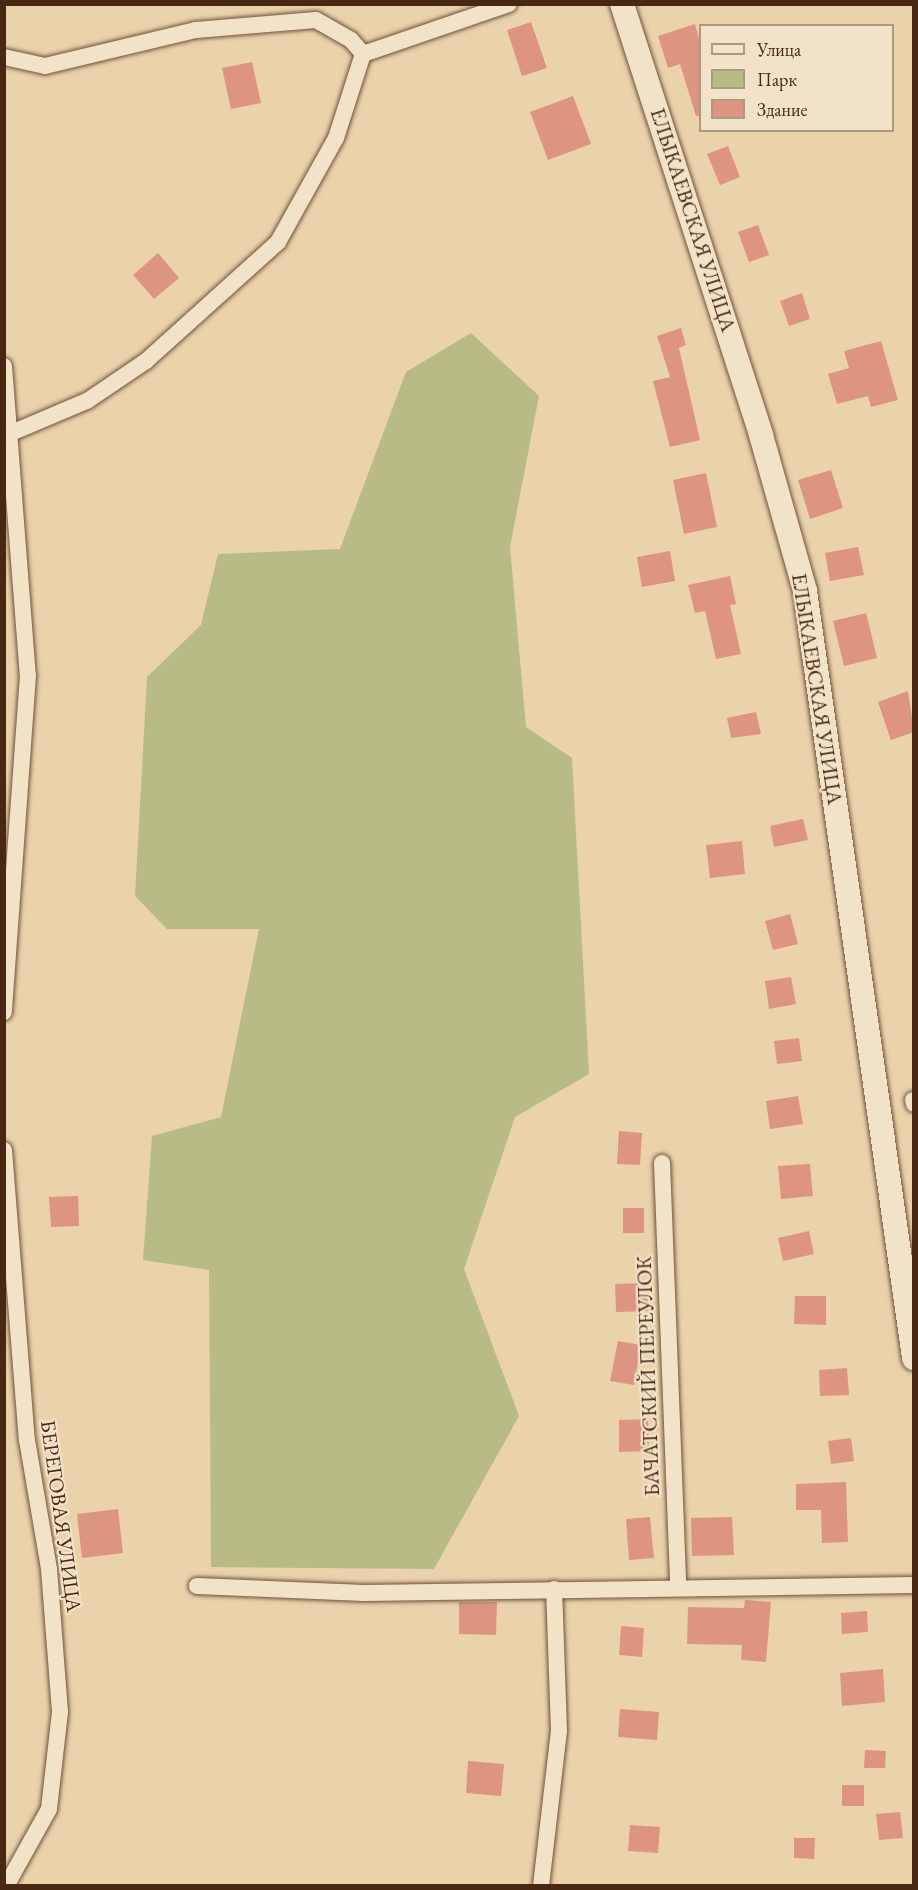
<!DOCTYPE html>
<html>
<head>
<meta charset="utf-8">
<style>
	body { margin:0 }
	#map { position:relative; width:918px; height:1890px; overflow:hidden; background:#ead2ab; font-family:"EB Garamond",serif }
	div>[style] { position:absolute }
	[style*='--x'] { left:calc(var(--x)*1px); top:calc(var(--y)*1px); width:calc(var(--w)*1px); rotate:calc(var(--a)*1deg) }
	.green>* { inset:0; background:#b9bb87 }
	.building>* { inset:0; background:#dd9582 }
	.roads { filter:drop-shadow(0 0 2px #705239) drop-shadow(0 0 2px #705239) }
	.street>* { height:16px; margin:-8px; padding:0 8px; transform-origin:8px; border-radius:8px; background:#f1e2c8 }
	.secondary>* { height:24px; margin:-12px; padding:0 12px; transform-origin:12px; border-radius:12px; background:#f1e2c8 }
	span { translate:-50% -50%; white-space:nowrap; text-align:center; line-height:1.15; -webkit-text-stroke:4.5px #f1e2c8; paint-order:stroke }
	.street-label { font-size:21px; color:#482813 }
	.frame { position:absolute; inset:0; border:6px solid #482813; pointer-events:none }
	.legend { position:absolute; left:699px; top:24px; width:195px; height:108px; box-sizing:border-box; background:#f1e2c8; border:2px solid #ad9880; margin:0; padding:8px 10px; list-style:none; font-size:18px; color:#482813 }
	.legend li { display:flex; align-items:center; gap:12px; height:30px }
	.legend b { width:30px; border:2px solid #ad9880 }
</style>
</head>
<body>
<div id="map">
	<div class="green">
		<i style="clip-path:polygon(471px 333px,539px 396px,510px 547px,526px 727px,572px 758px,589px 1074px,515px 1117px,464px 1269px,519px 1416px,434px 1569px,211px 1567px,209px 1270px,143px 1260px,152px 1136px,221px 1117px,259px 929px,167px 929px,135px 896px,147px 677px,201px 625px,218px 554px,340px 549px,406px 372px)"></i>
	</div>
	<div class="building">
		<i style="clip-path:polygon(531px 22px,547px 68px,522px 76px,507px 30px)"></i>
		<i style="clip-path:polygon(695px 24px,700px 42px,700px 116px,696px 116px,680px 64px,668px 68px,658px 36px)"></i>
		<i style="clip-path:polygon(252px 62px,261px 103px,231px 109px,222px 68px)"></i>
		<i style="clip-path:polygon(573px 96px,591px 144px,548px 160px,530px 112px)"></i>
		<i style="clip-path:polygon(728px 146px,740px 177px,720px 185px,707px 154px)"></i>
		<i style="clip-path:polygon(758px 225px,769px 255px,749px 262px,738px 232px)"></i>
		<i style="clip-path:polygon(158px 253px,179px 278px,154px 299px,133px 275px)"></i>
		<i style="clip-path:polygon(802px 293px,810px 319px,789px 326px,780px 301px)"></i>
		<i style="clip-path:polygon(681px 328px,686px 345px,679px 348px,700px 440px,670px 447px,653px 381px,670px 377px,657px 336px)"></i>
		<i style="clip-path:polygon(881px 341px,898px 400px,871px 407px,868px 396px,837px 404px,828px 374px,849px 368px,844px 351px)"></i>
		<i style="clip-path:polygon(831px 470px,843px 508px,810px 519px,798px 480px)"></i>
		<i style="clip-path:polygon(706px 473px,717px 527px,684px 534px,673px 480px)"></i>
		<i style="clip-path:polygon(858px 547px,864px 575px,830px 581px,825px 553px)"></i>
		<i style="clip-path:polygon(670px 551px,675px 581px,642px 587px,637px 557px)"></i>
		<i style="clip-path:polygon(730px 576px,736px 604px,730px 605px,741px 654px,716px 659px,705px 611px,695px 613px,688px 585px)"></i>
		<i style="clip-path:polygon(866px 613px,877px 658px,844px 666px,833px 621px)"></i>
		<i style="clip-path:polygon(908px 691px,914px 732px,891px 740px,878px 702px)"></i>
		<i style="clip-path:polygon(756px 712px,761px 734px,731px 738px,727px 718px)"></i>
		<i style="clip-path:polygon(803px 819px,808px 840px,774px 847px,770px 826px)"></i>
		<i style="clip-path:polygon(742px 841px,745px 874px,710px 878px,706px 845px)"></i>
		<i style="clip-path:polygon(790px 914px,798px 944px,773px 950px,765px 921px)"></i>
		<i style="clip-path:polygon(791px 977px,796px 1004px,769px 1009px,765px 981px)"></i>
		<i style="clip-path:polygon(799px 1038px,802px 1061px,777px 1064px,774px 1041px)"></i>
		<i style="clip-path:polygon(798px 1096px,803px 1124px,770px 1129px,766px 1101px)"></i>
		<i style="clip-path:polygon(619px 1131px,642px 1133px,640px 1165px,617px 1164px)"></i>
		<i style="clip-path:polygon(810px 1164px,813px 1196px,781px 1199px,778px 1166px)"></i>
		<i style="clip-path:polygon(78px 1196px,79px 1226px,51px 1227px,49px 1197px)"></i>
		<i style="clip-path:polygon(623px 1208px,644px 1208px,644px 1233px,623px 1233px)"></i>
		<i style="clip-path:polygon(809px 1231px,814px 1254px,783px 1261px,778px 1238px)"></i>
		<i style="clip-path:polygon(648px 1283px,649px 1311px,616px 1312px,615px 1284px)"></i>
		<i style="clip-path:polygon(795px 1296px,826px 1296px,826px 1325px,794px 1324px)"></i>
		<i style="clip-path:polygon(618px 1341px,641px 1345px,634px 1385px,610px 1381px)"></i>
		<i style="clip-path:polygon(847px 1368px,849px 1395px,820px 1396px,819px 1370px)"></i>
		<i style="clip-path:polygon(648px 1419px,649px 1451px,619px 1452px,619px 1420px)"></i>
		<i style="clip-path:polygon(851px 1438px,854px 1461px,831px 1464px,828px 1441px)"></i>
		<i style="clip-path:polygon(846px 1482px,848px 1542px,822px 1543px,821px 1510px,796px 1510px,796px 1484px)"></i>
		<i style="clip-path:polygon(118px 1509px,123px 1553px,82px 1558px,77px 1514px)"></i>
		<i style="clip-path:polygon(650px 1517px,654px 1558px,629px 1560px,626px 1519px)"></i>
		<i style="clip-path:polygon(732px 1517px,734px 1555px,692px 1556px,691px 1518px)"></i>
		<i style="clip-path:polygon(745px 1600px,771px 1602px,766px 1662px,741px 1660px,742px 1645px,687px 1644px,688px 1607px,744px 1608px)"></i>
		<i style="clip-path:polygon(459px 1602px,497px 1602px,496px 1635px,459px 1634px)"></i>
		<i style="clip-path:polygon(867px 1611px,868px 1632px,842px 1634px,841px 1613px)"></i>
		<i style="clip-path:polygon(621px 1626px,644px 1628px,642px 1657px,619px 1655px)"></i>
		<i style="clip-path:polygon(883px 1669px,885px 1702px,842px 1706px,840px 1673px)"></i>
		<i style="clip-path:polygon(620px 1709px,659px 1712px,657px 1740px,618px 1737px)"></i>
		<i style="clip-path:polygon(865px 1750px,886px 1751px,885px 1768px,864px 1768px)"></i>
		<i style="clip-path:polygon(468px 1761px,504px 1764px,501px 1796px,466px 1793px)"></i>
		<i style="clip-path:polygon(842px 1785px,864px 1785px,864px 1806px,842px 1806px)"></i>
		<i style="clip-path:polygon(900px 1812px,903px 1838px,879px 1840px,876px 1814px)"></i>
		<i style="clip-path:polygon(630px 1825px,660px 1827px,658px 1853px,628px 1851px)"></i>
		<i style="clip-path:polygon(794px 1838px,815px 1838px,814px 1859px,794px 1858px)"></i>
	</div>
	<div class="roads">
		<div class="street">
			<i style="--x:4;--y:57;--w:42;--a:12.4"></i>
			<i style="--x:45;--y:66;--w:155;--a:-13.4"></i>
			<i style="--x:196;--y:30;--w:120;--a:-4.8"></i>
			<i style="--x:316;--y:20;--w:40;--a:29.7"></i>
			<i style="--x:351;--y:40;--w:18;--a:49"></i>
			<i style="--x:4;--y:366;--w:310;--a:85.6"></i>
			<i style="--x:28;--y:675;--w:338;--a:94.1"></i>
			<i style="--x:4;--y:436;--w:90;--a:-22.9"></i>
			<i style="--x:87;--y:401;--w:71;--a:-34.1"></i>
			<i style="--x:146;--y:361;--w:178;--a:-42"></i>
			<i style="--x:278;--y:242;--w:119;--a:-60.9"></i>
			<i style="--x:336;--y:138;--w:88;--a:-72.2"></i>
			<i style="--x:363;--y:54;--w:154;--a:-18.9"></i>
			<i style="--x:913;--y:1100;--w:4;--a:76"></i>
			<i style="--x:4;--y:1150;--w:291;--a:85.5"></i>
			<i style="--x:27;--y:1440;--w:131;--a:80.3"></i>
			<i style="--x:49;--y:1569;--w:143;--a:85.6"></i>
			<i style="--x:60;--y:1712;--w:98;--a:96.5"></i>
			<i style="--x:49;--y:1809;--w:80;--a:119.1"></i>
			<i style="--x:10;--y:1879;--w:6;--a:171"></i>
			<i style="--x:662;--y:1163;--w:425;--a:87.8"></i>
			<i style="--x:197;--y:1586;--w:167;--a:2.4"></i>
			<i style="--x:364;--y:1593;--w:550;--a:-0.83"></i>
			<i style="--x:541;--y:1886;--w:156;--a:-83.4"></i>
			<i style="--x:559;--y:1731;--w:142;--a:-92"></i>
		</div>
		<div class="secondary">
			<i style="--x:622;--y:4;--w:453;--a:72.1"></i>
			<i style="--x:761;--y:435;--w:162;--a:74.2"></i>
			<i style="--x:805;--y:591;--w:775;--a:81.91"></i>
		</div>
	</div>
	<div class="street-label">
		<span style="left:693px;top:220px;rotate:72deg">ЕЛЫКАЕВСКАЯ УЛИЦА</span>
		<span style="left:817px;top:689px;rotate:81deg">ЕЛЫКАЕВСКАЯ УЛИЦА</span>
		<span style="left:648px;top:1376px;rotate:-92deg">БАЧАТСКИЙ ПЕРЕУЛОК</span>
		<span style="left:61px;top:1516px;rotate:82deg">БЕРЕГОВАЯ УЛИЦА</span>
	</div>
	<div class="frame"></div>
	<ul class="legend">
	<li><b style="height:8px;background:#f1e2c8"></b>Улица</li>
	<li><b style="height:16px;background:#b9bb87"></b>Парк</li>
	<li><b style="height:16px;background:#dd9582"></b>Здание</li>
	</ul>
</div>
</body>
</html>
